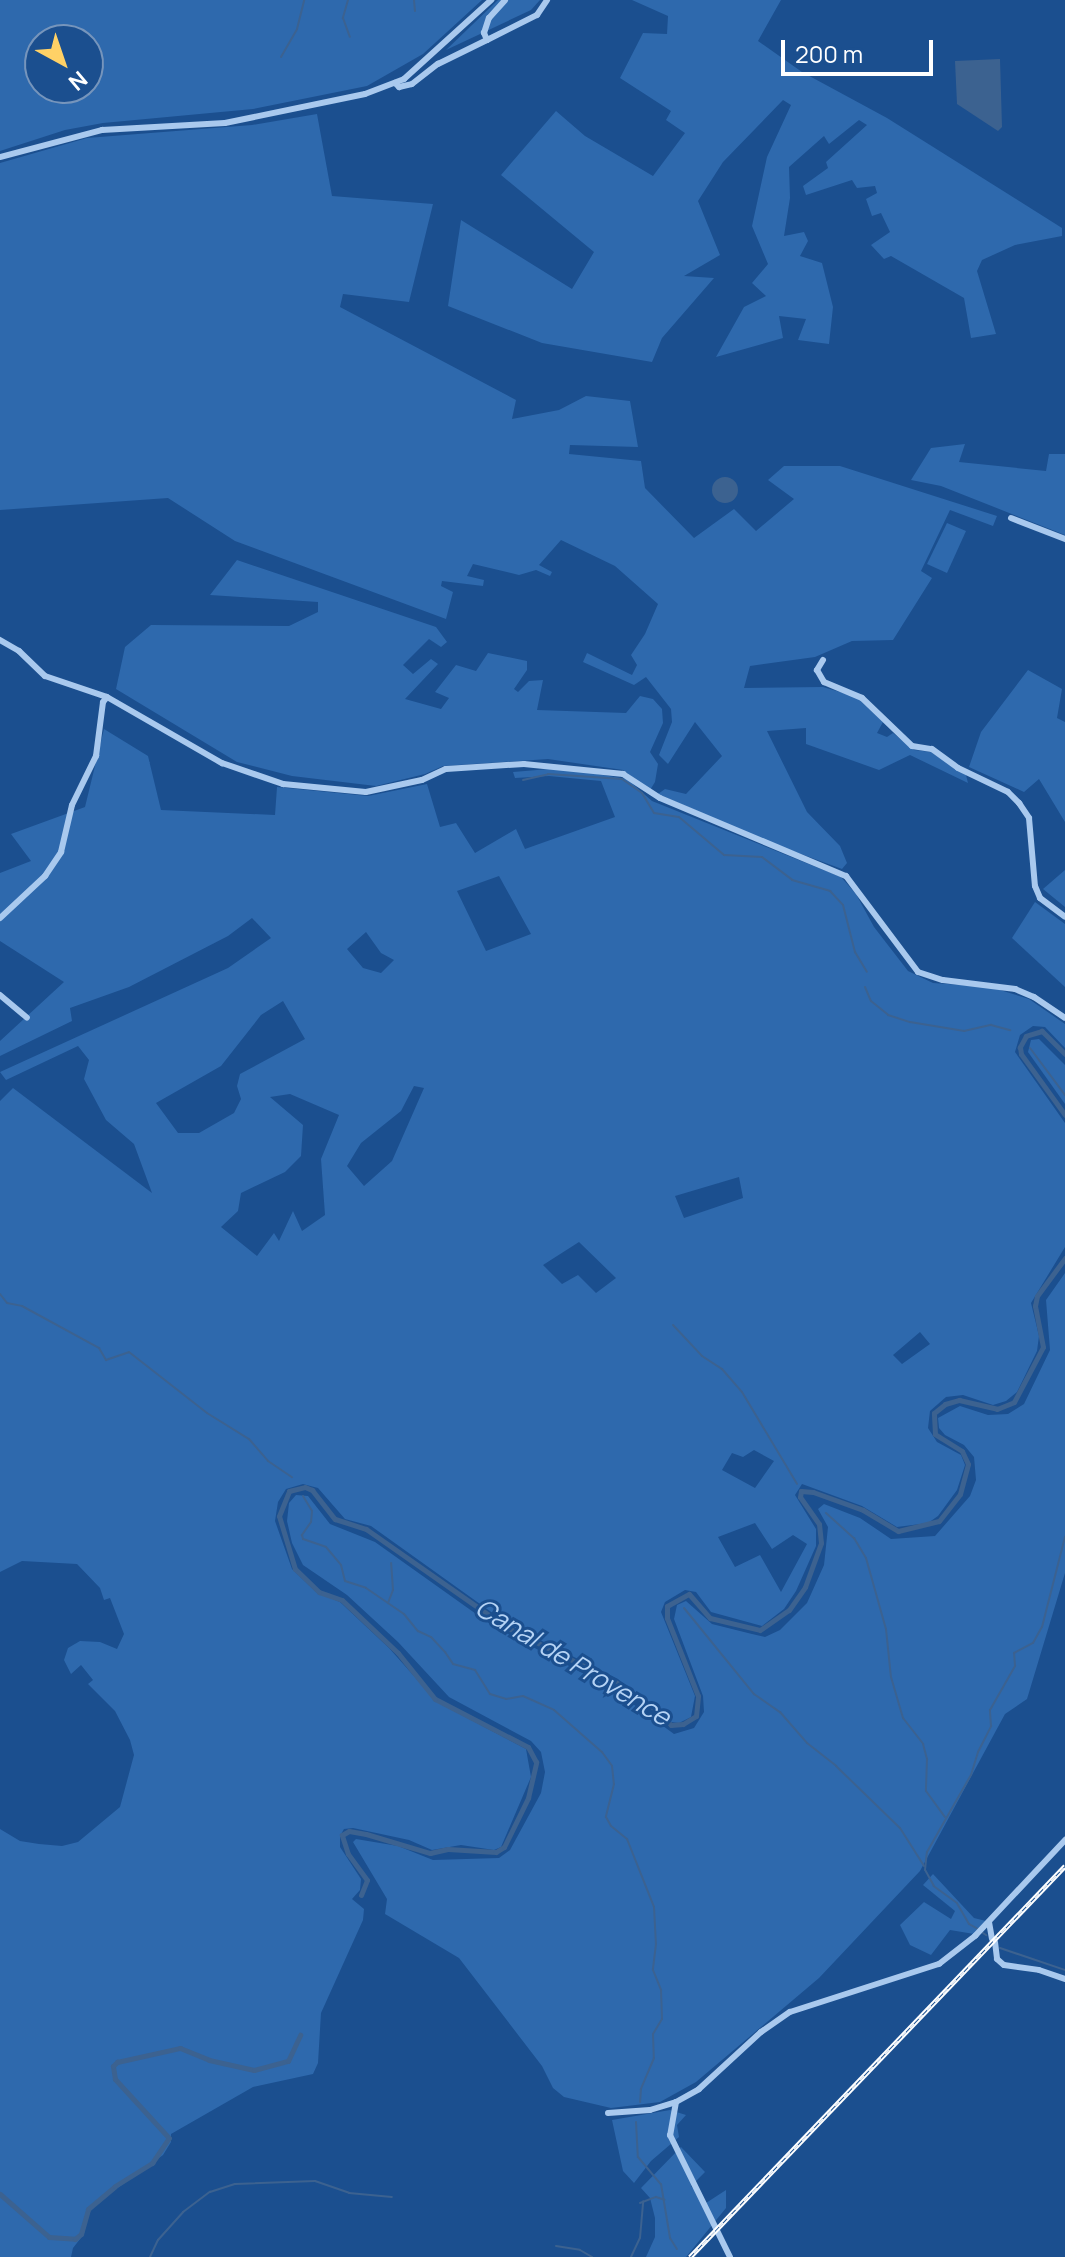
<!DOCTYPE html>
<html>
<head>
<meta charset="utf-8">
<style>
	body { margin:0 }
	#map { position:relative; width:1065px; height:2257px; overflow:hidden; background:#1b4f8f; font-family:Manrope,sans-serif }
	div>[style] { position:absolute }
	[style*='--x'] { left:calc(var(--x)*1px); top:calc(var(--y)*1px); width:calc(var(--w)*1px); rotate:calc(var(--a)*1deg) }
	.green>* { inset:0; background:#2e69ad }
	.water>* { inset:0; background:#3c6290 }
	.round { border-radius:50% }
	.stream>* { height:2px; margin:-1px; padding:0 1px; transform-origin:1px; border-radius:1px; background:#3c6290 }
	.canal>* { height:5px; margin:-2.5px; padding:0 2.5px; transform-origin:2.5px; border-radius:2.5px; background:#3c6290 }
	.minor>* { height:6px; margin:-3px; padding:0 3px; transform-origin:3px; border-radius:3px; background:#a9c9ee }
	.rail>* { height:5px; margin-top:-2.5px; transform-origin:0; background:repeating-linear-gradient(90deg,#1b4f8f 0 6px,#fff 0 12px); box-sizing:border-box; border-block:2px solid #fff }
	span { translate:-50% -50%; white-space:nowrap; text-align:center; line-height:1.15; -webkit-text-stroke:6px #1b4f8f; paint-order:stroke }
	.water-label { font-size:26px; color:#b5d3f5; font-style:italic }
	.north { position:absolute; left:24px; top:24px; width:80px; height:80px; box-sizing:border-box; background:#1b4f8f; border:2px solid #7695bc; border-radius:50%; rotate:140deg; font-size:22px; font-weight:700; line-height:32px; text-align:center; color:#fff }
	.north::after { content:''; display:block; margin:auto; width:28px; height:36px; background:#ffd166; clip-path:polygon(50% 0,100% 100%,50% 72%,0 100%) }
	.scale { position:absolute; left:781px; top:40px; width:152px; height:36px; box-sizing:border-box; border:4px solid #fff; border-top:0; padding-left:10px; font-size:24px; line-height:28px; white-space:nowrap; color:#fff; -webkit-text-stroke:6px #1b4f8f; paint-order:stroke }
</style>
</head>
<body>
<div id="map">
	<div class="green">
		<i style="clip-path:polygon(evenodd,0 0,482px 0,423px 54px,367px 86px,253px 109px,103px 123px,65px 130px,0 151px,0 0,88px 40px,88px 88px,40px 88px,40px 40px,88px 40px)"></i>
		<i style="clip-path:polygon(498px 0,540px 0,531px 10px,446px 50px)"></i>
		<i style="clip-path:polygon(632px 0,781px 0,758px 41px,802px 72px,887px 118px,1062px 228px,1062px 236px,1015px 245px,982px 260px,977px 271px,996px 334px,971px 338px,964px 298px,891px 256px,884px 259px,871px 245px,890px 232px,881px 213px,872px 216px,866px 199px,877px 193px,875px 186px,857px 188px,852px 180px,806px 195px,803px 186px,828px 168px,826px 162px,867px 125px,859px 120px,829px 144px,824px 136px,789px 167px,790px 198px,784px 236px,804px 232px,808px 241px,800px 256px,822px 263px,833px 307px,829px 344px,798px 340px,806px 319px,779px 316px,783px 338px,716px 357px,744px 307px,766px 296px,752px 283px,768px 264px,752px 226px,767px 157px,791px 105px,783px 100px,723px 162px,698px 201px,720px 255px,684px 276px,714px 278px,662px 338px,652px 362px,542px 343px,448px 306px,461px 220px,572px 289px,594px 252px,501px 175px,556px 111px,585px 136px,653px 176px,685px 133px,666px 120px,671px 111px,620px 78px,643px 33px,667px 34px,668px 16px)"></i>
		<i style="clip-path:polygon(317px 114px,332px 196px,433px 204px,409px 302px,343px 294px,340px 307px,516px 400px,512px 419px,559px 410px,586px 396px,630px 401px,638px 447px,570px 445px,569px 454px,641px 461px,645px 488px,694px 538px,734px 509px,756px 531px,794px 499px,768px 480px,784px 466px,840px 466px,997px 516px,993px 526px,950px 510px,921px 571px,932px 578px,893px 640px,852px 641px,815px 657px,750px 666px,744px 688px,823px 687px,857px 697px,883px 722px,877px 733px,887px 737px,893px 733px,914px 750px,931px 752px,966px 775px,968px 783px,910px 755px,879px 770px,806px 744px,806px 728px,767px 731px,807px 812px,840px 846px,847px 863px,842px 869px,771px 843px,658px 794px,665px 789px,686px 794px,722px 756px,695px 722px,668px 764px,659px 755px,672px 722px,671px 709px,646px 677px,634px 685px,583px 662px,587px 653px,632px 675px,637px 665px,631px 655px,645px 634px,658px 604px,615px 566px,561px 540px,539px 565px,552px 572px,550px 576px,536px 570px,519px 575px,473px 564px,467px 576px,484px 580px,483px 586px,442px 581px,441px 586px,453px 592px,446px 619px,235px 541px,168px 498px,0 510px,0 163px,87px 138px,252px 125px)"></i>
		<i style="clip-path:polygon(965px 444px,959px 462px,1046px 471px,1049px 454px,1065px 454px,1065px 535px,941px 486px,911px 480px,931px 448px)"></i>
		<i style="clip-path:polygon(947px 523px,966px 531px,947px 573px,927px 564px)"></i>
		<i style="clip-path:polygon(237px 560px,436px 627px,447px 642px,441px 647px,429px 639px,403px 665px,413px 674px,431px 659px,438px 664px,405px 699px,441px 709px,449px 698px,435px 692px,456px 665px,476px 671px,488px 653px,527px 661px,527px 670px,514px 689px,518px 692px,529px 681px,543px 680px,537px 710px,626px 713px,640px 696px,653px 699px,662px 709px,663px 723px,650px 752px,658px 764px,655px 782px,650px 790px,623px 770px,548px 759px,443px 766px,425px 774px,376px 786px,292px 776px,237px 762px,116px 689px,125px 647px,151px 625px,289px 626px,318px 612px,318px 602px,210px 595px)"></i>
		<i style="clip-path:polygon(1028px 670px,1062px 689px,1057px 718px,1065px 722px,1065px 822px,1039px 779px,1024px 792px,969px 767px,981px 732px)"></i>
		<i style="clip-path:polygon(evenodd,104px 729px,148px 756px,161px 810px,275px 815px,277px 787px,368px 796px,427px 784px,440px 827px,456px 823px,475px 853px,516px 829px,525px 849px,615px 817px,601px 781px,549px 776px,515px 778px,513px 772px,561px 768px,627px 779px,652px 801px,841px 877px,856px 894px,874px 927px,908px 971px,933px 983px,990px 987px,1029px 999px,1065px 1024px,1065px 1048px,1045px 1027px,1033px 1026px,1020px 1035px,1015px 1052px,1065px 1123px,1065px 1247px,1031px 1303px,1039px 1336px,1037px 1351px,1017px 1392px,1006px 1401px,993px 1405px,963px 1395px,946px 1397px,930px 1411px,928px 1428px,937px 1442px,961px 1455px,965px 1465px,957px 1490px,938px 1516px,928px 1523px,897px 1527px,862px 1506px,802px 1484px,795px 1495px,816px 1529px,816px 1546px,796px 1591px,784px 1609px,762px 1626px,711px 1612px,696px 1592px,685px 1590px,665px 1602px,661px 1612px,695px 1696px,691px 1717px,679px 1723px,671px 1722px,618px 1679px,508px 1624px,371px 1526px,345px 1519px,318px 1488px,303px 1484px,286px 1489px,278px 1502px,275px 1521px,292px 1569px,316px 1592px,340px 1602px,389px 1648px,437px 1702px,526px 1749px,531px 1777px,501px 1847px,494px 1850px,461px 1845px,432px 1850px,409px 1840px,353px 1828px,344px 1829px,340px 1836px,340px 1847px,361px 1879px,360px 1890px,352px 1899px,364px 1909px,363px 1920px,321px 2013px,318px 2063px,313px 2074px,253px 2087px,171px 2134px,171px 2142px,163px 2155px,97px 2203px,89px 2213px,84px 2234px,73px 2248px,71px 2257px,0 2257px,0 1829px,20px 1841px,39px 1844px,62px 1846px,78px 1842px,120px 1807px,134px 1755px,130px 1740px,115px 1711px,88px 1684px,93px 1680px,81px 1665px,71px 1674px,64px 1660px,68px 1648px,80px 1641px,100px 1642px,117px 1649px,124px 1634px,110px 1598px,104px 1600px,100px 1588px,77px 1564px,22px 1561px,0 1572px,0 1101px,13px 1088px,152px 1193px,134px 1144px,106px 1120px,84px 1079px,89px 1060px,78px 1046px,6px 1080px,0 1072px,228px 968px,271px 938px,252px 918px,228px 936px,129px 987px,70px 1008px,72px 1021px,0 1056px,0 1041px,64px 982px,0 941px,0 873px,31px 861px,11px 834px,85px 807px,104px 729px,499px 876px,531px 934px,486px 951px,457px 891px,499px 876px,104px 729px,366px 932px,381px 953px,394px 960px,381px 973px,363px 968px,347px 949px,366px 932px,104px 729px,283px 1001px,305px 1039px,240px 1074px,237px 1086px,241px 1099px,234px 1113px,199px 1133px,178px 1133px,156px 1103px,221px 1066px,261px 1015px,283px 1001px,104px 729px,414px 1086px,424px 1088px,392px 1161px,364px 1186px,347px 1166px,361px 1143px,401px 1111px,414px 1086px,104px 729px,290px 1094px,339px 1115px,321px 1159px,325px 1215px,302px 1231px,293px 1211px,279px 1241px,274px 1233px,257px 1256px,221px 1227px,238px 1211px,241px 1193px,285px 1172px,301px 1156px,303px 1125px,270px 1097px,290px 1094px,104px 729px,739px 1177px,743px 1198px,684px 1218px,675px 1196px,739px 1177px,104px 729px,579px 1242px,616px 1278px,596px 1293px,578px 1275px,562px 1284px,543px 1265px,579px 1242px,104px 729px,920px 1332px,930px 1344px,902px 1364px,893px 1355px,920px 1332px,104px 729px,754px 1450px,774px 1461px,755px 1488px,722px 1470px,732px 1453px,743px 1457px,754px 1450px,104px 729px,755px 1523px,772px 1549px,793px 1535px,807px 1544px,781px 1592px,760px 1555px,735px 1567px,718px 1537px,755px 1523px)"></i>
		<i style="clip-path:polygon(1065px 870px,1065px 907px,1043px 889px)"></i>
		<i style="clip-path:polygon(1035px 902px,1065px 924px,1065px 987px,1012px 938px)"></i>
		<i style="clip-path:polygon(1039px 1039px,1065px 1065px,1065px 1104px,1028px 1052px,1031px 1040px)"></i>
		<i style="clip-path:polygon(1065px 1273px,1065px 1573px,1027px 1699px,1005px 1714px,920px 1871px,819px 1978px,696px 2082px,660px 2102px,611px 2108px,564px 2097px,553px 2088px,542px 2066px,459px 1958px,385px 1914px,387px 1899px,353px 1842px,356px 1839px,398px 1846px,433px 1860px,499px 1858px,510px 1850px,541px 1793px,545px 1772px,541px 1752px,531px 1741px,449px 1697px,398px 1642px,347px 1595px,303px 1565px,292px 1543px,287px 1521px,289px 1503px,296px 1495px,308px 1496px,330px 1524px,375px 1542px,493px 1626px,611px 1688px,674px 1734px,694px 1728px,704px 1712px,703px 1696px,674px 1619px,677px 1605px,686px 1601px,712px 1624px,752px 1634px,765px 1637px,780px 1630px,807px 1603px,824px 1565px,828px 1527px,818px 1509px,824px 1504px,860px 1518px,891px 1539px,935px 1536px,970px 1496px,976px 1480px,974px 1457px,964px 1445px,945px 1435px,939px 1428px,938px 1418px,960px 1406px,988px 1415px,1008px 1414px,1024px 1404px,1050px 1350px,1046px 1300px)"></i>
		<i style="clip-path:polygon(933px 1874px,974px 1918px,986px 1921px,974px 1934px,950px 1930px,931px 1955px,910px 1945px,900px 1925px,924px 1902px,951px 1919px,955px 1911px,923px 1885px)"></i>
		<i style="clip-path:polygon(670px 2110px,686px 2115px,677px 2125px,679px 2137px,651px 2161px,634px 2183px,623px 2171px,612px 2120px)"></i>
		<i style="clip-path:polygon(681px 2147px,705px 2172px,691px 2186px,706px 2203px,726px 2190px,726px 2208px,686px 2257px,646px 2257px,655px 2237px,655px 2218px,650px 2198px,641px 2188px)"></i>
	</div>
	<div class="water">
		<i style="clip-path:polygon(1000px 59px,1002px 127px,998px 131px,957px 104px,955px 61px)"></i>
		<i class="round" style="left:712px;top:477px;width:26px;height:26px"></i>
	</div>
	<div class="stream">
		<i style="--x:348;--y:0;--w:19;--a:106"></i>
		<i style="--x:343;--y:18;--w:20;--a:70"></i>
		<i style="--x:414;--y:0;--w:11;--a:85"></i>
		<i style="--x:281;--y:57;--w:32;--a:-60"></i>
		<i style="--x:297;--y:29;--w:30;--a:-76"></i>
		<i style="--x:523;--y:780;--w:26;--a:-13"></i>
		<i style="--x:548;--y:774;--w:74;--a:3.9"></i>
		<i style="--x:622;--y:779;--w:24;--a:35"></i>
		<i style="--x:642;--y:793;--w:23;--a:59"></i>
		<i style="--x:654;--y:813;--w:25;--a:9"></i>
		<i style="--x:679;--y:817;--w:59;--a:40.2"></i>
		<i style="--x:724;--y:855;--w:38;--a:3"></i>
		<i style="--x:762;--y:857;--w:38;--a:37"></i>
		<i style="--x:792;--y:880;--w:40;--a:16"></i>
		<i style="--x:830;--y:891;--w:19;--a:47"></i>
		<i style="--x:843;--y:905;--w:49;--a:75.7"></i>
		<i style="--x:855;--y:952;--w:23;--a:59"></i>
		<i style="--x:865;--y:987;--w:15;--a:67"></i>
		<i style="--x:871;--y:1001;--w:22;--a:39"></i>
		<i style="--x:888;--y:1015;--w:23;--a:18"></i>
		<i style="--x:910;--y:1022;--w:55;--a:9.5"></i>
		<i style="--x:964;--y:1031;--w:28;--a:-13"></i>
		<i style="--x:991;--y:1025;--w:20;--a:15"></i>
		<i style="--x:1030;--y:1048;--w:59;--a:53.3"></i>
		<i style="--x:0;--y:1294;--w:11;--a:52"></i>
		<i style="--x:7;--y:1303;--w:15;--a:11"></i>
		<i style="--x:22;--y:1306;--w:88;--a:28.6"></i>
		<i style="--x:99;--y:1348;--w:14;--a:60"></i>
		<i style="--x:106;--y:1360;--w:24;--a:-19"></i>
		<i style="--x:129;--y:1352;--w:99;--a:38"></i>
		<i style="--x:207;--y:1413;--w:49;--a:31.8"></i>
		<i style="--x:249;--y:1439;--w:29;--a:49"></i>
		<i style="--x:268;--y:1461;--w:29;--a:34"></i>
		<i style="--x:673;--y:1325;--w:42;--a:46.9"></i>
		<i style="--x:702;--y:1356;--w:24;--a:33"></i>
		<i style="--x:722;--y:1369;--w:30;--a:49"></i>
		<i style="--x:742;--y:1392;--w:107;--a:59.1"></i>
		<i style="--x:303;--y:1496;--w:17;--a:59"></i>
		<i style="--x:312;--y:1511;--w:11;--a:95"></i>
		<i style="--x:311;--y:1522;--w:16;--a:125"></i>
		<i style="--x:302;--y:1535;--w:4;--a:76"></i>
		<i style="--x:303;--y:1539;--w:24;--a:19"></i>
		<i style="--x:326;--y:1547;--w:23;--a:50"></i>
		<i style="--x:341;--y:1565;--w:16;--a:76"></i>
		<i style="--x:345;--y:1581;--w:22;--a:18"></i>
		<i style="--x:366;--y:1588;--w:46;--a:34.4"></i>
		<i style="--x:404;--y:1614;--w:22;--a:51"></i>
		<i style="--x:418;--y:1631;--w:14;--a:25"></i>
		<i style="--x:431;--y:1637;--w:21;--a:47"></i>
		<i style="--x:445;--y:1652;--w:14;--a:56"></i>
		<i style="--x:453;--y:1664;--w:23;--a:15"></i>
		<i style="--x:475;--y:1670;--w:28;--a:58"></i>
		<i style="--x:490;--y:1694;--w:17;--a:17"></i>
		<i style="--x:506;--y:1699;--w:17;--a:-10"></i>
		<i style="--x:523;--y:1696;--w:34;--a:24"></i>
		<i style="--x:554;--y:1710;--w:64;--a:41.2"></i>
		<i style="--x:602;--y:1752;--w:17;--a:54"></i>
		<i style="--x:612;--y:1766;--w:18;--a:84"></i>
		<i style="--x:614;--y:1784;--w:34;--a:104"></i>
		<i style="--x:606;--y:1817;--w:10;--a:61"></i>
		<i style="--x:611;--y:1826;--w:21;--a:39"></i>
		<i style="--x:627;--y:1839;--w:73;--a:68.3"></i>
		<i style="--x:654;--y:1907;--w:37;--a:87"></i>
		<i style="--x:656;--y:1944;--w:26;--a:97"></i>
		<i style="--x:653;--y:1970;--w:22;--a:68"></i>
		<i style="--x:661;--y:1990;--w:29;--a:88"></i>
		<i style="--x:662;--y:2019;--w:17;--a:121"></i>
		<i style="--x:653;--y:2034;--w:24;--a:88"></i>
		<i style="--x:654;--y:2058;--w:34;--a:113"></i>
		<i style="--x:641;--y:2089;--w:13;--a:94"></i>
		<i style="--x:826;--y:1513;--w:38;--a:42"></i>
		<i style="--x:854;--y:1538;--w:23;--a:59"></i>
		<i style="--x:866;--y:1558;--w:74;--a:74.3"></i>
		<i style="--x:886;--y:1629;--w:48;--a:84.1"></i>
		<i style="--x:891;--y:1677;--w:43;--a:73.7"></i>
		<i style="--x:903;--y:1718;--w:33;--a:52"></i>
		<i style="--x:923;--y:1744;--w:16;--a:75"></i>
		<i style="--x:927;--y:1759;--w:32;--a:92"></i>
		<i style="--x:926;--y:1791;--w:32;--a:54"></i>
		<i style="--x:388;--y:1603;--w:14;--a:-69"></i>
		<i style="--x:393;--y:1590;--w:27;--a:-94"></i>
		<i style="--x:684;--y:1608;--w:111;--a:50.9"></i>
		<i style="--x:754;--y:1694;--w:32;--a:35"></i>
		<i style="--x:780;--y:1712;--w:41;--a:48.9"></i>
		<i style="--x:807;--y:1743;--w:37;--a:38"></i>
		<i style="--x:836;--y:1766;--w:89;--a:44.1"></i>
		<i style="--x:900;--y:1828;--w:45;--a:57.7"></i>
		<i style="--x:978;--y:1929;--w:10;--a:-151"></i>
		<i style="--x:969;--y:1924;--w:24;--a:-120"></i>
		<i style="--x:957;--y:1903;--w:29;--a:-144"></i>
		<i style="--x:934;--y:1886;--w:18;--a:-119"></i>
		<i style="--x:925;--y:1870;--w:18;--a:-84"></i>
		<i style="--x:927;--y:1852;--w:89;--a:-60.3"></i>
		<i style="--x:971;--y:1775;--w:24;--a:-73"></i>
		<i style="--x:978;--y:1752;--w:29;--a:-63"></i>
		<i style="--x:991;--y:1726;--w:16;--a:-94"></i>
		<i style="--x:990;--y:1710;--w:51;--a:-60.4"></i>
		<i style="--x:1015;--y:1666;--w:13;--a:-94"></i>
		<i style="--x:1014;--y:1653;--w:21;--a:-28"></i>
		<i style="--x:1033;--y:1643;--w:18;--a:-61"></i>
		<i style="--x:1042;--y:1627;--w:93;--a:-75.7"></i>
		<i style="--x:983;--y:1933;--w:4;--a:34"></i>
		<i style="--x:1000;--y:1948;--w:69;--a:18.7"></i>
		<i style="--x:636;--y:2122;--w:35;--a:87"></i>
		<i style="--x:638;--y:2157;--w:35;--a:50"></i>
		<i style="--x:661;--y:2184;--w:55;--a:80.5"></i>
		<i style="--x:670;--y:2238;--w:13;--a:58"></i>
		<i style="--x:640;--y:2203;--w:17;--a:-21"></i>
		<i style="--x:656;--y:2197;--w:9;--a:18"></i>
		<i style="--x:556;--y:2246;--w:24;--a:9"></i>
		<i style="--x:580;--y:2250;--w:14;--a:30"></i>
		<i style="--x:150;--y:2257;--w:19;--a:-65"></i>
		<i style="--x:158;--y:2240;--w:38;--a:-48"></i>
		<i style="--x:183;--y:2212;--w:34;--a:-37"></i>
		<i style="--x:210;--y:2192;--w:26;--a:-18"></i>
		<i style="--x:235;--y:2184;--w:80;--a:-2.1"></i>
		<i style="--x:315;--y:2181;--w:36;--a:19"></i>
		<i style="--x:349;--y:2193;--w:43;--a:5.3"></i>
		<i style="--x:631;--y:2257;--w:21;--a:-65"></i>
		<i style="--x:640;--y:2238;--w:37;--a:-85"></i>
	</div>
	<div class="canal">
		<i style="--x:1065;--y:1054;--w:33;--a:-135"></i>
		<i style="--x:1042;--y:1031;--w:17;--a:163"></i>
		<i style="--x:1026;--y:1036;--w:13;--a:119"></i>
		<i style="--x:1020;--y:1047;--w:7;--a:82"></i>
		<i style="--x:1021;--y:1054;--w:75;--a:54.2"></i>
		<i style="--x:361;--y:1895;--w:16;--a:-68"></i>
		<i style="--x:367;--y:1880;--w:32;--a:-126"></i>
		<i style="--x:348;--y:1854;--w:20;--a:-108"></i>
		<i style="--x:342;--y:1835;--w:8;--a:-30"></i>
		<i style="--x:349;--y:1831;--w:17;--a:10"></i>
		<i style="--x:366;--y:1834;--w:67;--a:16.5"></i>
		<i style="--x:430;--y:1853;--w:18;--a:-13"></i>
		<i style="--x:448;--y:1849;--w:48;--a:3.6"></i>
		<i style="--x:496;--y:1852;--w:9;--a:-32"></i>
		<i style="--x:504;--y:1847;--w:55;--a:-63.9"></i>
		<i style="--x:528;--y:1798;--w:37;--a:-77"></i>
		<i style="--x:536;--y:1762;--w:17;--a:-118"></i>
		<i style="--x:528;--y:1747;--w:105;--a:-152.7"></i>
		<i style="--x:435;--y:1699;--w:59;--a:-128.8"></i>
		<i style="--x:398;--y:1653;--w:77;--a:-136.6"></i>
		<i style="--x:342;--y:1600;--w:24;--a:-161"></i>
		<i style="--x:319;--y:1592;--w:33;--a:-136"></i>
		<i style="--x:295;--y:1569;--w:55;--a:-106.8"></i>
		<i style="--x:279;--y:1516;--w:27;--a:-68"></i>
		<i style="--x:289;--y:1491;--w:16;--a:-14"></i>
		<i style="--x:305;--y:1487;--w:8;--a:23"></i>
		<i style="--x:312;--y:1490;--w:37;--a:52"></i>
		<i style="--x:335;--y:1519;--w:33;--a:18"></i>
		<i style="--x:366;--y:1529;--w:171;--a:35"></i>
		<i style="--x:506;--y:1627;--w:121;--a:26.6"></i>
		<i style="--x:614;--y:1681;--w:48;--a:34"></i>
		<i style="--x:654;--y:1708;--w:24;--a:45"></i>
		<i style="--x:671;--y:1725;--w:12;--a:-5"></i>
		<i style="--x:683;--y:1724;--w:15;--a:-32"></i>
		<i style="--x:696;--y:1716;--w:20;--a:-84"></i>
		<i style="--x:698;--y:1696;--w:84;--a:-111.7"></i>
		<i style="--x:667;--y:1618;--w:12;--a:-90"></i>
		<i style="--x:667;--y:1606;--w:25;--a:-29"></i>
		<i style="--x:689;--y:1594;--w:32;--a:49"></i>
		<i style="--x:710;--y:1618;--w:51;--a:13.5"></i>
		<i style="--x:760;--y:1630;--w:35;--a:-35"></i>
		<i style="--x:789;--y:1610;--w:28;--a:-55"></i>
		<i style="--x:805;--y:1587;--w:47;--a:-70"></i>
		<i style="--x:821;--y:1543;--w:19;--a:-96"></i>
		<i style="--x:819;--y:1524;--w:33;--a:-125"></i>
		<i style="--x:800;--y:1497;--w:6;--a:-81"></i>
		<i style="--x:801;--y:1491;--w:12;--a:5"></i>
		<i style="--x:813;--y:1492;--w:53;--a:19.8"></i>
		<i style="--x:863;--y:1510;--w:41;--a:31"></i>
		<i style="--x:898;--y:1531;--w:42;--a:-13.7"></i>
		<i style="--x:939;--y:1521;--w:34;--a:-52"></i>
		<i style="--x:960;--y:1494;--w:31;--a:-75"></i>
		<i style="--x:968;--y:1464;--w:14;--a:-115"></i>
		<i style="--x:962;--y:1451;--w:32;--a:-148"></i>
		<i style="--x:935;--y:1434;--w:21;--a:-93"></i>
		<i style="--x:934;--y:1413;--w:14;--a:-39"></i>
		<i style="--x:945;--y:1404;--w:15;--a:-16"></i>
		<i style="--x:959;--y:1400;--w:39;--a:13"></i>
		<i style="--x:997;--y:1409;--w:18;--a:-22"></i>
		<i style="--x:1014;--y:1402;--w:62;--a:-62.2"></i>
		<i style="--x:1043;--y:1347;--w:42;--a:-101"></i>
		<i style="--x:1035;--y:1306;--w:10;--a:-79"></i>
		<i style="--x:1037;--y:1296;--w:47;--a:-53.6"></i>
		<i style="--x:0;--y:2194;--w:65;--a:41.3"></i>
		<i style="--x:49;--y:2237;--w:26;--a:4"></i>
		<i style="--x:75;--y:2239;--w:8;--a:-40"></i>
		<i style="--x:81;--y:2234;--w:26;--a:-74"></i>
		<i style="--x:88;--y:2209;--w:35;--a:-40"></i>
		<i style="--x:115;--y:2186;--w:44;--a:-31.9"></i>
		<i style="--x:152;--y:2163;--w:30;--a:-56"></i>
		<i style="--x:169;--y:2138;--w:80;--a:-132.5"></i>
		<i style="--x:115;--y:2079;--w:13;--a:-99"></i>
		<i style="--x:113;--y:2066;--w:6;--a:-45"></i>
		<i style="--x:117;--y:2062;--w:65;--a:-12.5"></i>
		<i style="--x:180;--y:2048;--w:31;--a:22"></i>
		<i style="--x:209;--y:2060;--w:46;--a:12.5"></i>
		<i style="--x:254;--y:2070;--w:35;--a:-15"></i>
		<i style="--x:288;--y:2061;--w:29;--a:-65"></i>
	</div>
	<div class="minor">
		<i style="--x:487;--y:40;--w:56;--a:-26.6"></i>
		<i style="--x:537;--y:15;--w:18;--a:-56"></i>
		<i style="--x:395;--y:83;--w:6;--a:45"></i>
		<i style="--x:399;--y:87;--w:13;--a:-13"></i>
		<i style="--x:412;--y:84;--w:33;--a:-38"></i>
		<i style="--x:438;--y:64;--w:55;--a:-26.1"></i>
		<i style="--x:487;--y:40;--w:8;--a:-113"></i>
		<i style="--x:484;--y:33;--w:16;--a:-72"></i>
		<i style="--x:489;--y:18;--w:24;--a:-48"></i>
		<i style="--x:0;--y:157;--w:106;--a:-14.8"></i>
		<i style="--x:102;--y:130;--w:123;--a:-3.3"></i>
		<i style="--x:225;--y:123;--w:143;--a:-11.7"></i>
		<i style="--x:365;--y:94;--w:42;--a:-21"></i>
		<i style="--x:404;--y:79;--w:118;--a:-42.2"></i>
		<i style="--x:1011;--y:518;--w:58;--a:21.3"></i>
		<i style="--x:0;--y:640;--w:22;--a:30"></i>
		<i style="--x:19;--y:651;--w:36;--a:44"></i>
		<i style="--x:45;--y:676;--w:65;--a:18.7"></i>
		<i style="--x:107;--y:697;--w:133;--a:29.9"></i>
		<i style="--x:222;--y:763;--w:65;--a:19"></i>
		<i style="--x:283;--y:784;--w:83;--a:5.5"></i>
		<i style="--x:366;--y:792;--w:57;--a:-12.1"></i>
		<i style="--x:422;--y:780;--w:26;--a:-25"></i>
		<i style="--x:446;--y:769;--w:78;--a:-3.7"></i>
		<i style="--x:524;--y:764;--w:100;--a:5.8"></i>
		<i style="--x:623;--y:774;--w:44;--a:33"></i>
		<i style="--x:660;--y:798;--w:202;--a:22.8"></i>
		<i style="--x:846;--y:876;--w:120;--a:53.1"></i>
		<i style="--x:918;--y:972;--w:26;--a:18"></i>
		<i style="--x:943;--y:980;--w:73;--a:7.1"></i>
		<i style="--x:1015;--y:989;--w:21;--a:23"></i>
		<i style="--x:1034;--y:997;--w:37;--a:34"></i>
		<i style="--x:823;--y:660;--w:12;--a:121"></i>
		<i style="--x:817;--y:670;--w:14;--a:60"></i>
		<i style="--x:824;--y:682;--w:41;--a:22.8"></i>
		<i style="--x:862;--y:698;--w:69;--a:43.8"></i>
		<i style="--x:912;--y:746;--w:20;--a:9"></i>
		<i style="--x:932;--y:749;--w:32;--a:36"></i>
		<i style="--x:958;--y:768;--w:55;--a:25.6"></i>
		<i style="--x:1008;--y:792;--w:16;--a:45"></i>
		<i style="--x:1019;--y:803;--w:18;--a:56"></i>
		<i style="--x:1029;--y:818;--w:68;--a:85"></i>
		<i style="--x:1035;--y:886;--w:13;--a:67"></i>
		<i style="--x:1040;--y:898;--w:31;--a:37"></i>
		<i style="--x:0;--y:918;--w:62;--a:-43"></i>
		<i style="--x:45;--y:876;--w:29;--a:-56"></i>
		<i style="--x:61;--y:852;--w:48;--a:-76.8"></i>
		<i style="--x:72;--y:805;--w:55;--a:-63.9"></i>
		<i style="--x:96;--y:756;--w:54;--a:-82.6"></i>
		<i style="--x:103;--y:702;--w:6;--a:-51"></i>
		<i style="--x:0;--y:995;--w:35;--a:40"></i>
		<i style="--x:989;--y:1922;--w:17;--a:80"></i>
		<i style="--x:995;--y:1942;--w:17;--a:83"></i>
		<i style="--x:997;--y:1959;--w:9;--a:41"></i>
		<i style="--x:1004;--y:1965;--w:35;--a:8"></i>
		<i style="--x:1039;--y:1970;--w:28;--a:19"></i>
		<i style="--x:676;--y:2102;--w:34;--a:100"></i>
		<i style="--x:670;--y:2135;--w:136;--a:63.8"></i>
		<i style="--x:608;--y:2113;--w:42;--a:-4.1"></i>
		<i style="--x:650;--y:2110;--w:27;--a:-17"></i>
		<i style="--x:676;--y:2102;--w:26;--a:-29"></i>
		<i style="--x:699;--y:2089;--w:84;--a:-42.6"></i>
		<i style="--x:761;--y:2032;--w:35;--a:-35"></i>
		<i style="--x:790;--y:2012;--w:157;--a:-17.9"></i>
		<i style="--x:939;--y:1964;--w:46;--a:-37.9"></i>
		<i style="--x:975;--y:1936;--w:132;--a:-46.8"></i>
	</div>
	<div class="rail">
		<i style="--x:690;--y:2257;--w:542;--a:-46.2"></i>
	</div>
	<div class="water-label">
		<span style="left:573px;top:1662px;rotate:31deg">Canal de Provence</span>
	</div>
	<div class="north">N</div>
	<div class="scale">200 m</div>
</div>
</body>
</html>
